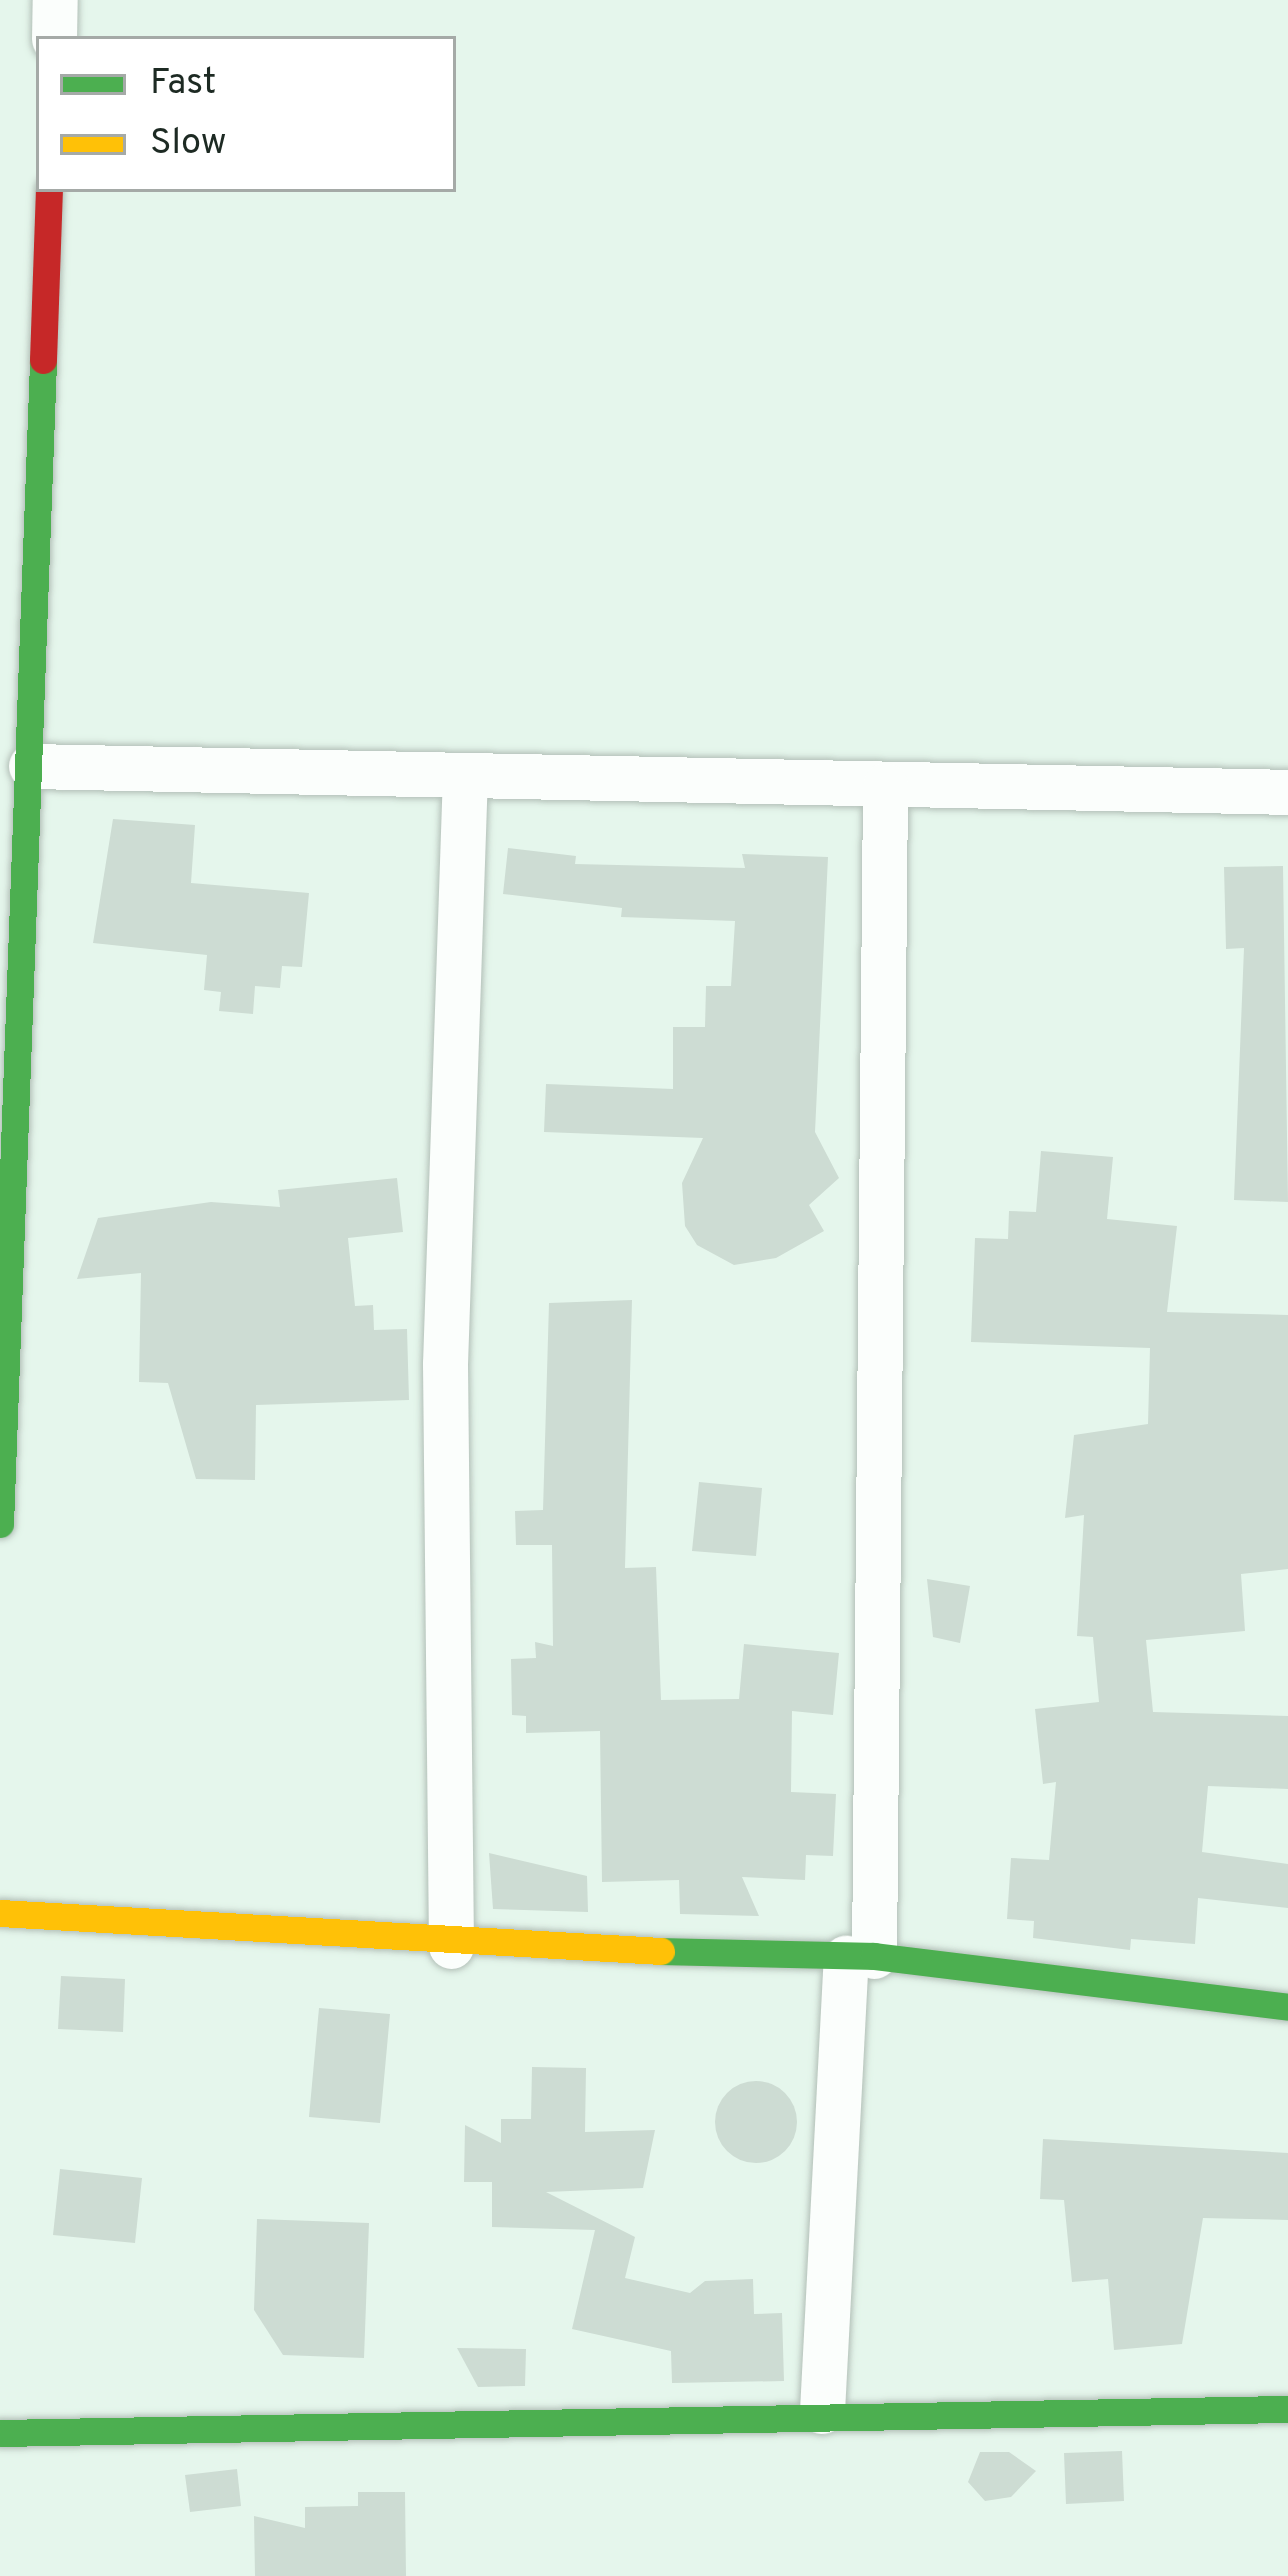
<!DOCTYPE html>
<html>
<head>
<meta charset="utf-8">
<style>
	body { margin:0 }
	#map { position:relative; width:1288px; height:2576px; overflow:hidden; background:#e5f6ec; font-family:Overpass,sans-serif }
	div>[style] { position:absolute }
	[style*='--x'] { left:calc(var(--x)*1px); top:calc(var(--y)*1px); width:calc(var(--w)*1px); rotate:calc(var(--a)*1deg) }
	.building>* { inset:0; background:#cddcd3 }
	.round { border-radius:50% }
	.roads { filter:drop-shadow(0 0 3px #b3c0b8) drop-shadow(0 0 3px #b3c0b8) }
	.street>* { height:45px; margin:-22.5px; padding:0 22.5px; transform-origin:22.5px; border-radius:22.5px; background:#fbfefc }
	.fast>* { height:27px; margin:-13.5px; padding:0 13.5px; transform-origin:13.5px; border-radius:13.5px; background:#4caf50 }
	.slow>* { height:27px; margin:-13.5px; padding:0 13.5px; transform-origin:13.5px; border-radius:13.5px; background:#ffc107 }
	.jam>* { height:27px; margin:-13.5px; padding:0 13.5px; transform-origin:13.5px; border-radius:13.5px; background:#c62828 }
	span { translate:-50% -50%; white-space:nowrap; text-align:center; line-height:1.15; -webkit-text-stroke:12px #fff; paint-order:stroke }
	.legend { position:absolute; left:36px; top:36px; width:420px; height:156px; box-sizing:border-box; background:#fff; border:3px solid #a5aaa7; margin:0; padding:15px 21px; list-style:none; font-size:36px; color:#1d2a23 }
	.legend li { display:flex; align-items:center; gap:24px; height:60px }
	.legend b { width:60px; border:3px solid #a5aaa7 }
</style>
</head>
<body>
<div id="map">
	<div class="building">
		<i style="clip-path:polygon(113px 819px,195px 825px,191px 883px,309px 893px,302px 967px,282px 966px,280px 988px,255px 986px,253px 1014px,219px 1011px,221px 992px,204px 990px,207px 955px,93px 943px)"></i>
		<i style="clip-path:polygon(508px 848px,576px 856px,575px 864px,745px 868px,742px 854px,828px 857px,815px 1132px,839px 1178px,809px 1205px,824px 1231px,776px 1258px,734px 1265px,697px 1245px,685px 1226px,682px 1183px,703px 1138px,544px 1132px,546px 1084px,673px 1089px,673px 1027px,705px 1027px,706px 986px,731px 986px,735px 921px,621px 917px,622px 908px,503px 894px)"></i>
		<i style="clip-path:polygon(1283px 866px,1288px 1202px,1234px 1200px,1244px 948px,1226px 949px,1224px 867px)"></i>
		<i style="clip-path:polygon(1041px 1151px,1113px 1157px,1107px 1219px,1177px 1226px,1167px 1312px,1288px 1315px,1288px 1569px,1241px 1574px,1245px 1631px,1146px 1640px,1153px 1712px,1288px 1716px,1288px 1789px,1208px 1786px,1202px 1852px,1288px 1864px,1288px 1908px,1198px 1898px,1195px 1944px,1131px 1939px,1130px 1950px,1033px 1938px,1034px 1921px,1007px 1919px,1011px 1858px,1049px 1860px,1056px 1782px,1043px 1784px,1035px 1709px,1099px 1702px,1093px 1637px,1077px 1636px,1084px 1515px,1065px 1518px,1074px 1435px,1148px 1424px,1150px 1348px,971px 1342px,975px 1238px,1008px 1239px,1009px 1211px,1036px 1212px)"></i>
		<i style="clip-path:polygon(397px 1178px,403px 1232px,348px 1238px,355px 1306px,373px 1305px,374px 1330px,407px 1329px,409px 1400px,256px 1405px,255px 1480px,196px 1479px,168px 1383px,139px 1382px,141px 1273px,77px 1279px,98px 1218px,211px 1202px,280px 1207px,278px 1190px)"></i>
		<i style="clip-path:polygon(632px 1300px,625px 1568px,656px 1567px,661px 1700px,739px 1699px,744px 1644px,839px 1653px,833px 1715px,792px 1711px,791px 1792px,836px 1794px,833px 1856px,806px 1855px,805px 1880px,742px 1877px,759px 1916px,680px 1914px,679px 1880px,602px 1882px,600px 1731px,526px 1733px,526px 1716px,512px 1715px,511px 1659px,536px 1658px,535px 1642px,553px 1646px,552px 1545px,516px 1545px,515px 1511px,543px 1510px,549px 1303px)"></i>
		<i style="clip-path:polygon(699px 1482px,762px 1488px,756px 1556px,692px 1551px)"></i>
		<i style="clip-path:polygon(927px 1579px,970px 1586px,960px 1643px,933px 1637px)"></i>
		<i style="clip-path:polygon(489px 1853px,587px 1876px,588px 1912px,493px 1909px)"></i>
		<i style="clip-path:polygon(61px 1976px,125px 1979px,123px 2032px,58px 2029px)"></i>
		<i style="clip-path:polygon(319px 2008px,390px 2014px,380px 2123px,309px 2117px)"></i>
		<i style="clip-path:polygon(532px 2067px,586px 2068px,585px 2132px,655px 2130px,643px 2188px,546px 2192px,635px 2237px,625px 2278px,690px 2293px,705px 2281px,753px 2279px,754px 2314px,782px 2313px,784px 2381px,672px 2383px,671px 2351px,572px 2329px,595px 2230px,492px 2227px,492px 2182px,464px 2182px,465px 2125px,501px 2143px,501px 2119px,531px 2119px)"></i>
		<i class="round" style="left:715px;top:2081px;width:82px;height:82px"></i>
		<i style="clip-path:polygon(1043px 2139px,1288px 2153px,1288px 2220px,1203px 2218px,1182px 2344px,1114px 2350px,1108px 2279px,1072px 2282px,1064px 2200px,1040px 2199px)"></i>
		<i style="clip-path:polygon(60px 2169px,142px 2178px,135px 2243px,53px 2235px)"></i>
		<i style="clip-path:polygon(257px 2219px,369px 2223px,364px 2358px,283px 2355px,254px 2310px)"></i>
		<i style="clip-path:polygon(457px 2348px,526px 2349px,525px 2386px,478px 2387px)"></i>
		<i style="clip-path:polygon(1122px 2451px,1124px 2501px,1066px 2504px,1064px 2453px)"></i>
		<i style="clip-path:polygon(980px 2452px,1009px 2452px,1036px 2471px,1011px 2497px,985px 2501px,968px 2482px)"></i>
		<i style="clip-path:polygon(237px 2469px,241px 2506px,190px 2512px,185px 2475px)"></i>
		<i style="clip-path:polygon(358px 2492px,405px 2492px,406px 2576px,255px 2576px,254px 2516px,305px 2528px,305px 2507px,358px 2506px)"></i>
	</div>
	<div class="roads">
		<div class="street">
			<i style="--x:54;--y:39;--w:39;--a:-89"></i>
			<i style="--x:31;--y:766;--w:1257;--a:1.18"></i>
			<i style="--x:451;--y:1946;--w:582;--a:-90.59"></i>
			<i style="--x:445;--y:1364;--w:589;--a:-88.06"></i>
			<i style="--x:874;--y:1956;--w:1171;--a:-89.46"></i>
			<i style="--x:822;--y:2411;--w:454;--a:-87"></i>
		</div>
		<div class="fast">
			<i style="--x:0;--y:1524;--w:1165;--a:-87.88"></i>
			<i style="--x:661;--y:1951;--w:213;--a:1.3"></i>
			<i style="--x:874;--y:1956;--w:417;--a:7"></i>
			<i style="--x:0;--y:2433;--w:1288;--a:-1.07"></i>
		</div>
		<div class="slow">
			<i style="--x:0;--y:1913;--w:662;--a:3.29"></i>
		</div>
		<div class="jam">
			<i style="--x:43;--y:360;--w:171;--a:-88"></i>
		</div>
	</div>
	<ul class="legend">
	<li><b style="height:15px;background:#4caf50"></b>Fast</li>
	<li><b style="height:15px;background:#ffc107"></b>Slow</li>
	</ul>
</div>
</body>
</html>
